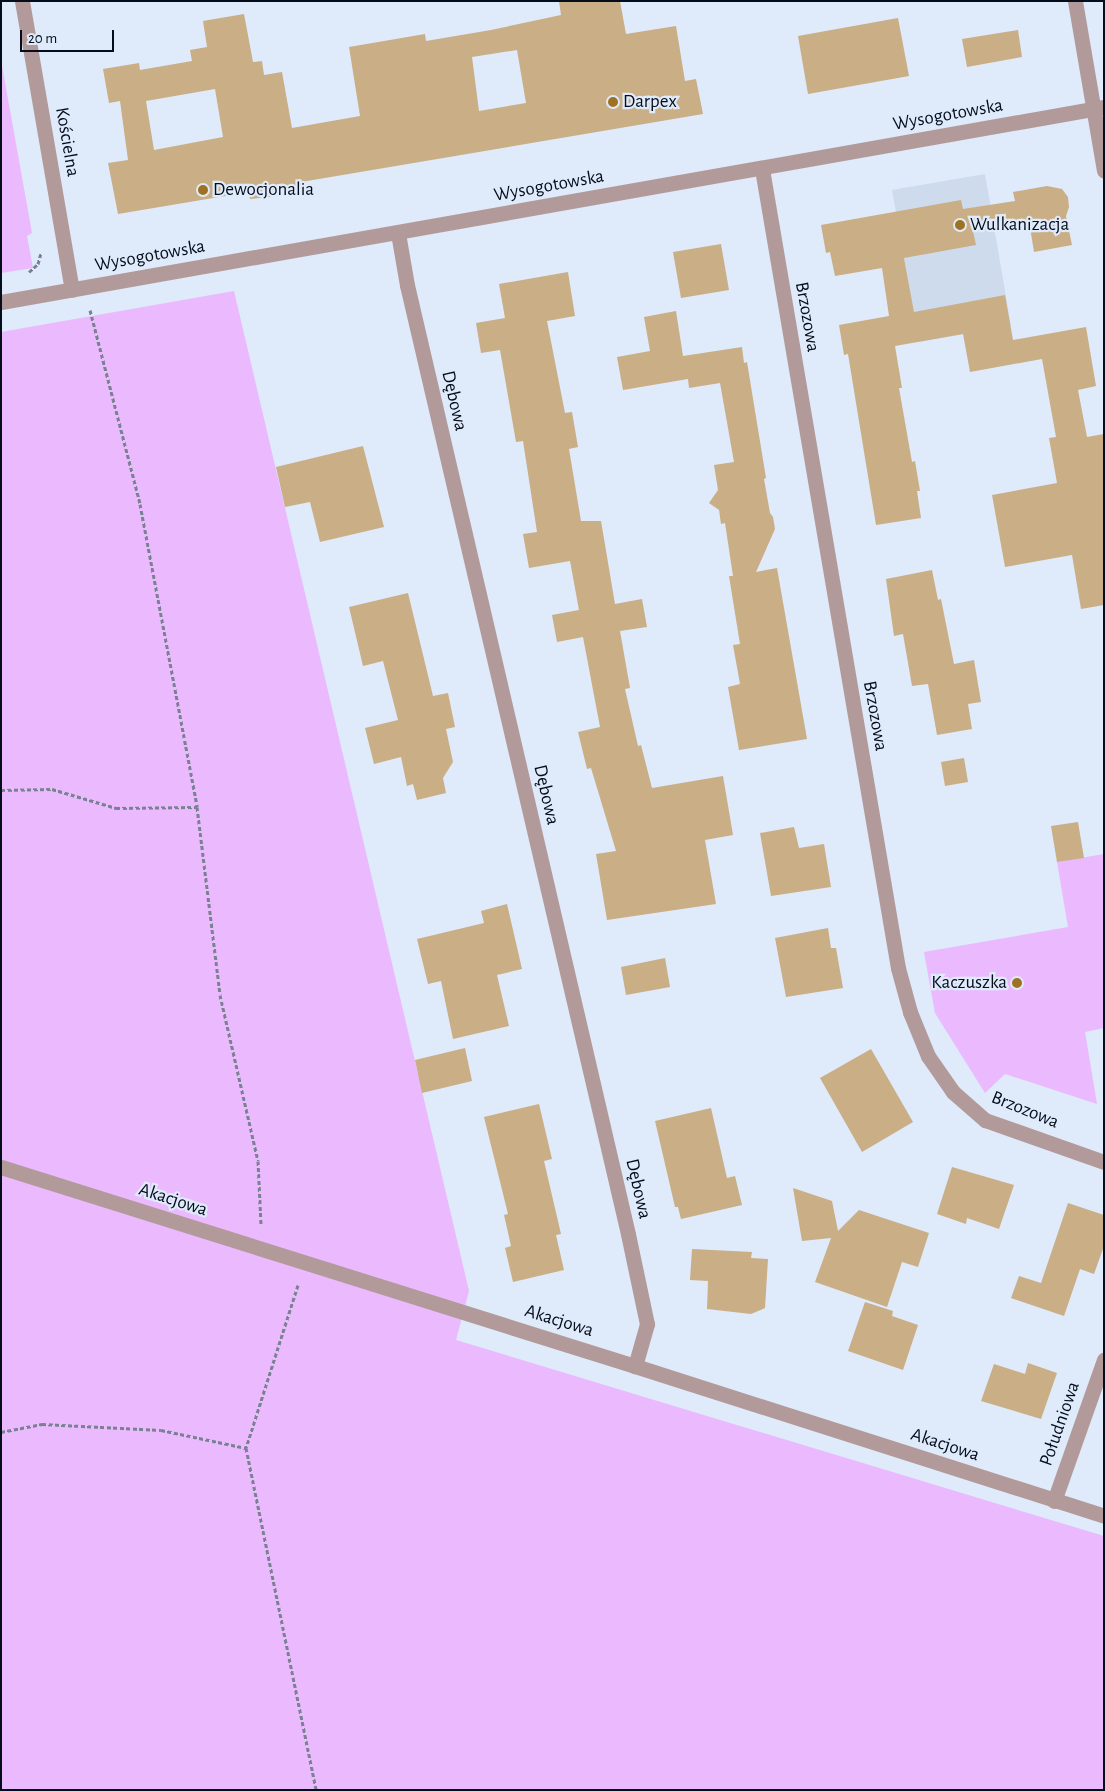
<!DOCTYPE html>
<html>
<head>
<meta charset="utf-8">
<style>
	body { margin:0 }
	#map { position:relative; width:1105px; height:1791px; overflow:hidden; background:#dfeafa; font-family:"Alegreya Sans",sans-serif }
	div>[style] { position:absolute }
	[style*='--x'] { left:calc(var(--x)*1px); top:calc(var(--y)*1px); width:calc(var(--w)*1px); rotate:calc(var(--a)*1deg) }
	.built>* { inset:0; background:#cedbed }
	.green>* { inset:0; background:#ebb9fe }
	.building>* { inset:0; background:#caae85 }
	.path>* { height:3px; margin-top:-1.5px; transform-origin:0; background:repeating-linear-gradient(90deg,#798291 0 4px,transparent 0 6.5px) }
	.minor>* { height:15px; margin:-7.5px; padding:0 7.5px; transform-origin:7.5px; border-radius:7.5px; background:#b29a9a }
	.dots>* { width:14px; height:14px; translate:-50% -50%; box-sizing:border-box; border:2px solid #dfeafa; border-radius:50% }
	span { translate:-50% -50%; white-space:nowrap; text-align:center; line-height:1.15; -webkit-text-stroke:4.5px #dfeafa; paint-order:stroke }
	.poi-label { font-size:19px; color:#050d1a }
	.left { translate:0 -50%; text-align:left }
	.right { translate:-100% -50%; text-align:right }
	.street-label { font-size:19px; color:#050d1a }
	.frame { position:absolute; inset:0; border:2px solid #050d1a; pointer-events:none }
	.scale { position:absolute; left:20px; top:30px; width:94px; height:22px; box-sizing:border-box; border:2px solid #050d1a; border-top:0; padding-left:6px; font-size:15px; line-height:18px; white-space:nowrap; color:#050d1a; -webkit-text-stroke:4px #dfeafa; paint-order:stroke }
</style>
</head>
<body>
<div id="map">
	<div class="built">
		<i style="clip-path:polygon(985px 174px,1011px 326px,919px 342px,892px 190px)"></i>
	</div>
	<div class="green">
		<i style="clip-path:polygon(1px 60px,32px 233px,27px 236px,33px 268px,1px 273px)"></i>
		<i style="clip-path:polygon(234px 291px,469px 1291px,456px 1340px,1104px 1536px,1104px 1790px,1px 1790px,1px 332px)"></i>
		<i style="clip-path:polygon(1104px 854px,1104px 1028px,1085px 1032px,1097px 1104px,1005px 1074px,985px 1093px,935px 1013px,924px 952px,1068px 927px,1057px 862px)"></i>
	</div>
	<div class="building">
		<i style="clip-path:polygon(evenodd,559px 1px,620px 1px,626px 34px,676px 26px,685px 81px,696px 79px,703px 114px,301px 182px,303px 192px,271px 197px,250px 199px,249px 192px,118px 214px,108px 163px,128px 160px,120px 101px,109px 103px,103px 69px,139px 63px,140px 70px,192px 61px,190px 50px,207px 47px,203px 21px,244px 14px,253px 62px,262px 61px,264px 75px,282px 72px,292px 128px,360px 116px,349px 47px,425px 34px,426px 41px,491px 30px,561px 15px,559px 1px,517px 50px,526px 103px,479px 111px,472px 57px,517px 50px,559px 1px,215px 89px,223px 137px,154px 150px,146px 101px,215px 89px)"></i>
		<i style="clip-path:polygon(898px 18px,909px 76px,808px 94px,798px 36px)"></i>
		<i style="clip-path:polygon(1018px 30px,1022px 57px,967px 67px,962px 39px)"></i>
		<i style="clip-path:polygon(1047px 186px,1062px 189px,1068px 197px,1069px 207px,1066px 216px,1072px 245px,1034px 252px,1029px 221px,973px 231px,976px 245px,904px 258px,914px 312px,1005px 295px,1013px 340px,1086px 327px,1096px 386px,1078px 390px,1087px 437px,1104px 434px,1104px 605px,1081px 609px,1072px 555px,1005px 567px,992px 495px,1057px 483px,1049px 438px,1056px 437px,1042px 359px,970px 372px,963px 334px,895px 346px,902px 388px,899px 388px,912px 462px,915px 461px,920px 491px,917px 491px,921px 518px,876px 525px,848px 354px,844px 355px,839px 325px,889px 316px,882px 268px,835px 276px,830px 252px,826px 253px,821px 225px,961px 200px,963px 209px,1015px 201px,1013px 192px)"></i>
		<i style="clip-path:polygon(721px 244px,729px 290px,681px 298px,673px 252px)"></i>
		<i style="clip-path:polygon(568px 272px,575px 316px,547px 321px,565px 413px,572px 412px,578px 447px,569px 449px,581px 521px,601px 521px,615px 604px,642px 599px,647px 627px,620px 631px,630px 688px,625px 689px,638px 746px,641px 745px,652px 788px,723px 776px,733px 835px,705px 840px,716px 904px,607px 920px,596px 854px,616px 851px,591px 768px,587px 769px,578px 732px,600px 727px,583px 637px,557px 642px,552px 615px,579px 610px,570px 561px,529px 568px,523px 534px,537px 532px,523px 441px,516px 442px,500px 350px,481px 353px,476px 323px,505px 318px,499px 284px)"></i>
		<i style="clip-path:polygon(676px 311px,683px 356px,742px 347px,744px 363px,747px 362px,766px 478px,764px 479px,770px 513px,773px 517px,775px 529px,756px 572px,777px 568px,807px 739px,739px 750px,728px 687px,740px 684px,733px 645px,740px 644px,729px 576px,733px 576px,725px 523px,721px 524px,719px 510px,709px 503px,718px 490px,714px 465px,734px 462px,720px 383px,689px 388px,688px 379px,623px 390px,617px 357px,650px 351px,644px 317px)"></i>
		<i style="clip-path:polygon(363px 446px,384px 527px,320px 542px,310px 502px,285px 507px,276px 467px)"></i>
		<i style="clip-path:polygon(932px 570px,938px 600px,941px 599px,954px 664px,974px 660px,981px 702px,968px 704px,972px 729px,937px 735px,928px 684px,912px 686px,903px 634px,894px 636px,886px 579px)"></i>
		<i style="clip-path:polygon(408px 593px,433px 696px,448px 693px,455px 727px,446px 729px,453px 762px,443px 778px,446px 793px,417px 800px,413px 784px,407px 786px,401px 757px,374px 764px,365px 728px,398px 720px,383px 661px,363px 666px,349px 607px)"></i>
		<i style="clip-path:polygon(964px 758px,968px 782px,945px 786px,941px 762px)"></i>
		<i style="clip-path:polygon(1078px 822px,1084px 858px,1057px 862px,1051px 826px)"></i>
		<i style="clip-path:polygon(794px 827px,799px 848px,824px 844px,831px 887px,771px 896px,760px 833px)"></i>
		<i style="clip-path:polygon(507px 904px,522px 969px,497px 975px,509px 1026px,453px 1039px,441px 981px,428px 984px,417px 939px,484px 923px,481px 911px)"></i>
		<i style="clip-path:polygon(828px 928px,831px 948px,836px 948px,843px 988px,786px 997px,775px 938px)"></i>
		<i style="clip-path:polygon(665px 958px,670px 987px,626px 995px,621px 967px)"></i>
		<i style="clip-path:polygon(465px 1048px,472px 1081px,422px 1093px,415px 1060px)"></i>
		<i style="clip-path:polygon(871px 1049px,913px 1122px,862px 1152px,820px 1078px)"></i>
		<i style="clip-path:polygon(539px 1104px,552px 1159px,544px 1161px,561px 1234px,556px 1235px,564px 1270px,513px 1282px,505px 1248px,511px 1246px,504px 1215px,508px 1214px,484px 1117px)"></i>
		<i style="clip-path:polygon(711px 1108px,727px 1178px,735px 1176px,742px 1205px,681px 1219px,678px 1207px,675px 1207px,655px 1121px)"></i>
		<i style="clip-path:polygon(952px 1167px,1014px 1185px,999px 1229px,967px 1218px,966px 1224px,937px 1214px)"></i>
		<i style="clip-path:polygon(793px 1188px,832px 1201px,838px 1231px,859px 1210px,929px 1233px,918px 1267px,902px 1262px,887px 1307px,815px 1282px,831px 1238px,802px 1241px)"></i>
		<i style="clip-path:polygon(1068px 1203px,1104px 1215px,1104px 1246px,1094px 1274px,1080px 1269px,1064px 1316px,1011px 1298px,1019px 1276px,1041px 1283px)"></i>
		<i style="clip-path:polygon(692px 1249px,752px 1252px,751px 1258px,768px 1259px,765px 1308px,751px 1314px,707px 1309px,708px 1281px,690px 1280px)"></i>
		<i style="clip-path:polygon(865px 1302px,893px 1311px,892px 1316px,918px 1325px,903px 1370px,848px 1351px)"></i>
		<i style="clip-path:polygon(1028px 1363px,1057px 1373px,1041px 1419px,981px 1401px,994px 1364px,1025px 1374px)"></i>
	</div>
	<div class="path">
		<i style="--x:29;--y:272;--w:12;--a:-42"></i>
		<i style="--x:38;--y:264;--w:11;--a:-75"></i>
		<i style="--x:90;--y:310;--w:200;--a:75.5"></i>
		<i style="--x:140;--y:504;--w:308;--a:79.3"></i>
		<i style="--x:197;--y:807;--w:189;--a:83"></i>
		<i style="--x:220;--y:995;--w:170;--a:77.1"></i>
		<i style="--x:258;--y:1161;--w:63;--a:87.3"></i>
		<i style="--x:1;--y:790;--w:51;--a:-1.1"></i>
		<i style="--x:52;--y:789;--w:67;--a:16.5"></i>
		<i style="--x:116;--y:808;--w:81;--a:-0.7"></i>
		<i style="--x:298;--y:1285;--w:171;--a:107.7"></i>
		<i style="--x:246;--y:1448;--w:349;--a:78.4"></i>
		<i style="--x:1;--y:1432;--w:42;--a:-11"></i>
		<i style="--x:42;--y:1424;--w:119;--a:2.9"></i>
		<i style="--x:161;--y:1430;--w:87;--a:12"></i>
	</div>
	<div class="minor">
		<i style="--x:22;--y:1;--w:293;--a:80.2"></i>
		<i style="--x:1075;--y:1;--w:172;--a:80.3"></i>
		<i style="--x:762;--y:169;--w:810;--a:80.34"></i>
		<i style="--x:898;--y:968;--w:46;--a:74.7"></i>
		<i style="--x:910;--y:1012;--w:48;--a:67.8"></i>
		<i style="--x:928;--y:1056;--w:44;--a:55.2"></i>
		<i style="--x:953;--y:1092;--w:43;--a:41.2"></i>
		<i style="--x:985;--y:1120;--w:126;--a:19.4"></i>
		<i style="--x:398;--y:233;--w:53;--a:80.2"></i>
		<i style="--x:407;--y:285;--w:974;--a:76.89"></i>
		<i style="--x:628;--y:1234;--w:92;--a:78.1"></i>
		<i style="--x:647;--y:1324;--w:44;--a:105.9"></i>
		<i style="--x:1;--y:302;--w:1120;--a:-10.03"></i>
		<i style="--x:1;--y:1167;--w:664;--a:17.43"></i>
		<i style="--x:635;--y:1366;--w:492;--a:17.7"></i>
		<i style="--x:1054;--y:1501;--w:150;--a:-70.5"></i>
	</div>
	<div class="dots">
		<i style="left:613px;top:102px;background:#9f7122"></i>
		<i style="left:203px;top:190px;background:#9f7122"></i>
		<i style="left:960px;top:225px;background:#9f7122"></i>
		<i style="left:1017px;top:983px;background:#9f7122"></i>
	</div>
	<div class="poi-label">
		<span class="left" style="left:623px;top:102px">Darpex</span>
		<span class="left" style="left:213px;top:190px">Dewocjonalia</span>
		<span class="left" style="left:970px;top:225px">Wulkanizacja</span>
		<span class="right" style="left:1007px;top:983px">Kaczuszka</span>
	</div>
	<div class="street-label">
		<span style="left:948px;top:115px;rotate:-10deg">Wysogotowska</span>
		<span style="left:67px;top:142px;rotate:80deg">Kościelna</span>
		<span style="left:549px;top:186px;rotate:-10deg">Wysogotowska</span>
		<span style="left:150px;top:256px;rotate:-10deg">Wysogotowska</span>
		<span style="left:807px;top:317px;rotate:80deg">Brzozowa</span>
		<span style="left:454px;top:401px;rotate:77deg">Dębowa</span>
		<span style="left:875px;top:716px;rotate:80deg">Brzozowa</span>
		<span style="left:546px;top:795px;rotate:77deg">Dębowa</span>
		<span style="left:1025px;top:1110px;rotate:22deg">Brzozowa</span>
		<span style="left:638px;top:1189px;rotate:77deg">Dębowa</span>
		<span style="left:173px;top:1200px;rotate:18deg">Akacjowa</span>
		<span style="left:559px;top:1321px;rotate:17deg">Akacjowa</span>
		<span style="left:1060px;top:1424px;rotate:-71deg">Południowa</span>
		<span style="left:945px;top:1445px;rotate:18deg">Akacjowa</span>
	</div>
	<div class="frame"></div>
	<div class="scale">20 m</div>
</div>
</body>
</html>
